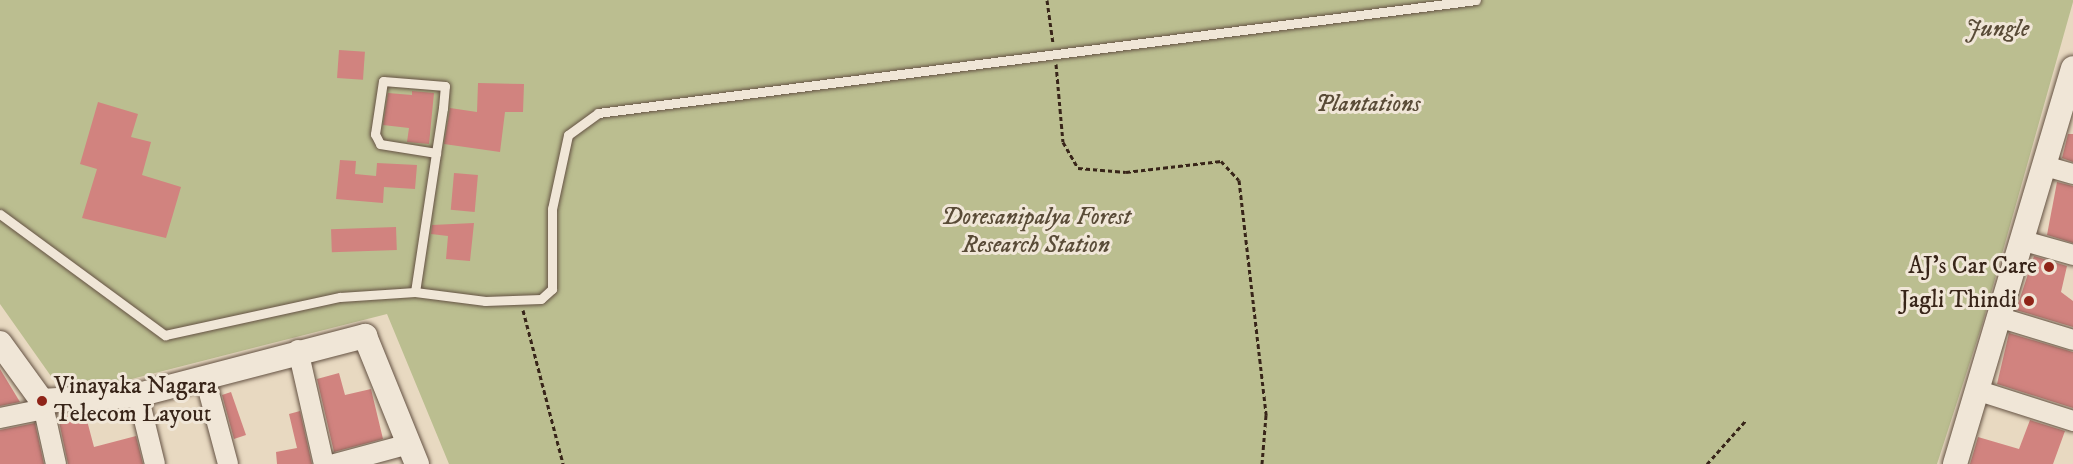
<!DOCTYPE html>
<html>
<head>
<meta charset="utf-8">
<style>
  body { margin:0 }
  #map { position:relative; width:2073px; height:464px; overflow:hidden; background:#e8d9c1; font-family:"IM FELL DW Pica",serif }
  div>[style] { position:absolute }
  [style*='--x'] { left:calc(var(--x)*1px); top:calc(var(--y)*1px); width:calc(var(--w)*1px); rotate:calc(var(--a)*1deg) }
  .green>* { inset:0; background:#bbbe90 }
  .building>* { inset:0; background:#d1837f; transform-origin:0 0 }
  .path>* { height:3px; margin-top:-1.5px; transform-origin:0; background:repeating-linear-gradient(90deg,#382519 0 4.5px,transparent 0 7.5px) }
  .roads { filter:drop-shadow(0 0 2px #645243) drop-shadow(0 0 2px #645243) }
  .service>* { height:9px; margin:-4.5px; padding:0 4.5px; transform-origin:4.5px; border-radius:4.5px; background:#f0e6d7 }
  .minor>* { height:20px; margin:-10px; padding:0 10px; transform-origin:10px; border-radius:10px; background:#f0e6d7 }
  .tertiary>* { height:24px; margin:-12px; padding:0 12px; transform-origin:12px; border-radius:12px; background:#f0e6d7 }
  .dots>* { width:16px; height:16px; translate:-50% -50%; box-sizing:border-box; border:3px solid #f0e6d7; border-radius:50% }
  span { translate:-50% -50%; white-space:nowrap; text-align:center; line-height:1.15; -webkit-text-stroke:6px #f0e6d7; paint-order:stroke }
  .park-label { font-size:24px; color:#594b37; font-style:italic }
  .poi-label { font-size:24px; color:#382519 }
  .right { translate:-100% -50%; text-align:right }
  .left { translate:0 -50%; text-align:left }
</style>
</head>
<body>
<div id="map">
  <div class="green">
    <i style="clip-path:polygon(0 0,2073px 0,2073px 2px,1982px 325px,1937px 464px,449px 464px,387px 314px,65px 396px,0 304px)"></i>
  </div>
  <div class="building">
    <i style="left:339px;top:50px;width:26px;height:28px;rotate:4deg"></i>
    <i style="clip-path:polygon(478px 83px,524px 84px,523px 112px,505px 112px,500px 152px,444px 144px,450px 108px,477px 112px)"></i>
    <i style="clip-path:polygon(412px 91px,434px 93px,429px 144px,407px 142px,409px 128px,383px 125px,388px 93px,412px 95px)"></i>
    <i style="clip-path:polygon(98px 102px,138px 114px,131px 137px,151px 142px,142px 175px,181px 187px,166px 238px,82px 218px,97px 169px,80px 164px)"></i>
    <i style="clip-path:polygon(2068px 134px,2073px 134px,2073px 162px,2062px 158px)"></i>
    <i style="clip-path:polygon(340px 160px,356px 161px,355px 174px,376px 176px,377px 163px,417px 165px,415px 189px,384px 187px,383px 203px,336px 199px)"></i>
    <i style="left:454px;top:173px;width:24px;height:37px;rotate:5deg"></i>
    <i style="clip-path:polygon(2057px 182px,2073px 186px,2073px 243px,2047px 235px)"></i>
    <i style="clip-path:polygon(474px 223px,470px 261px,446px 259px,448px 236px,431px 234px,432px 225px)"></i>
    <i style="left:396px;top:227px;width:23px;height:65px;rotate:88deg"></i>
    <i style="clip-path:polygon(2034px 256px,2067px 266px,2061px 292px,2073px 301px,2073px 327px,2016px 310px)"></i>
    <i style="clip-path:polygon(2009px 333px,2073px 352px,2073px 408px,1997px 384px)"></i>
    <i style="clip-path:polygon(0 369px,20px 402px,0 406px)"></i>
    <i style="clip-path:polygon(339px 373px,345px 395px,371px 389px,383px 439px,334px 452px,317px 379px)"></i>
    <i style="clip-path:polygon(231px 392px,246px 435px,234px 439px,222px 395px)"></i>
    <i style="clip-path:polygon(300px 411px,312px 464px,277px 464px,276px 452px,297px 448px,289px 414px)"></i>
    <i style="clip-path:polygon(85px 413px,94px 447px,136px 436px,143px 464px,68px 464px,58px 417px)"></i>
    <i style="clip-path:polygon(2030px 420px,2065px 431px,2053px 464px,1970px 464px,1978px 437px,2019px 449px)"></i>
    <i style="clip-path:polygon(35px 423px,44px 464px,0 464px,0 430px)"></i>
  </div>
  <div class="path">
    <i style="--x:1047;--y:0;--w:43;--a:82.1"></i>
    <i style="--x:1056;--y:64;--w:78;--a:84.9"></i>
    <i style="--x:1063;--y:142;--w:30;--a:60"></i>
    <i style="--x:1078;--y:168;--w:48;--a:4.8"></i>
    <i style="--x:1126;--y:172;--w:96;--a:-6.6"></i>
    <i style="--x:1221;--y:161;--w:26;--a:47"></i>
    <i style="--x:1239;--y:180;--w:237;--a:83.4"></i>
    <i style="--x:1266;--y:415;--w:49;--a:94.7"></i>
    <i style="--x:523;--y:310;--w:159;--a:75.4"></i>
    <i style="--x:1707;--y:464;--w:60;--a:-48.4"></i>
  </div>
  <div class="roads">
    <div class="service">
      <i style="--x:0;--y:214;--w:205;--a:36.3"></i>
      <i style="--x:165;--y:335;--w:179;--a:-12.3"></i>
      <i style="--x:340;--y:297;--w:75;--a:-3.8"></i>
      <i style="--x:415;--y:292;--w:71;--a:7.3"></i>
      <i style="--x:485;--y:301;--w:56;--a:-2"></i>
      <i style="--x:541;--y:299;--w:15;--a:-42"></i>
      <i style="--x:552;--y:289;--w:80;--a:-90"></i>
      <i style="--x:552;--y:209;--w:76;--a:-77.8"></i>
      <i style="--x:568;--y:135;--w:37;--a:-36"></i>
      <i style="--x:598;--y:113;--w:885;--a:-7.33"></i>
      <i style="--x:415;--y:292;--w:141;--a:-81.4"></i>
      <i style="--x:436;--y:153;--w:46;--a:-81.2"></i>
      <i style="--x:443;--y:108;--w:22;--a:-85"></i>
      <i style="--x:445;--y:86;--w:62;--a:-175.4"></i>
      <i style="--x:383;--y:81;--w:54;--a:98.6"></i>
      <i style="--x:375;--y:134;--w:11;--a:63"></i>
      <i style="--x:380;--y:144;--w:57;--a:9.1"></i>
    </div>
    <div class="minor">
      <i style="--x:2045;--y:166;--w:29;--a:16"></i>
      <i style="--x:2024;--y:241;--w:51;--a:15.9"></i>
      <i style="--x:1998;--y:317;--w:78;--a:17"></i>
      <i style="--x:298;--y:350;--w:117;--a:77.2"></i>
      <i style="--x:205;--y:378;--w:89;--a:75"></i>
      <i style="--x:1976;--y:390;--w:102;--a:17.7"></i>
      <i style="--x:138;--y:395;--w:71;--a:76.2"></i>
      <i style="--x:42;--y:401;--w:65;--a:77.5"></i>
      <i style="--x:0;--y:418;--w:45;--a:-11.6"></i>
      <i style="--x:335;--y:464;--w:77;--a:-15.1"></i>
    </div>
    <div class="tertiary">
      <i style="--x:0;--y:343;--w:72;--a:54.1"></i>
      <i style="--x:42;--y:401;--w:96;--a:-3.6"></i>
      <i style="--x:138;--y:395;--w:235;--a:-14.6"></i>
      <i style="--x:365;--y:336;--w:138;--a:67.9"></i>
      <i style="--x:1955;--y:464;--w:413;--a:-73.4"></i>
    </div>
  </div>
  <div class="dots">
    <i style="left:2049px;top:267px;background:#8f2418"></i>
    <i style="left:2029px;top:301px;background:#8f2418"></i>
    <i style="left:42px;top:401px;background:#8f2418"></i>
  </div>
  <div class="park-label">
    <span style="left:1997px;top:30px">Jungle</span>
    <span style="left:1368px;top:105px">Plantations</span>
    <span style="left:1036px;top:232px">Doresanipalya Forest<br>Research Station</span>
  </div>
  <div class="poi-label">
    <span class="right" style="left:2037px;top:267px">AJ's Car Care</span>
    <span class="right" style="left:2017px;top:301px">Jagli Thindi</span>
    <span class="left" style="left:54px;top:401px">Vinayaka Nagara<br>Telecom Layout</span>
  </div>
</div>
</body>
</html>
